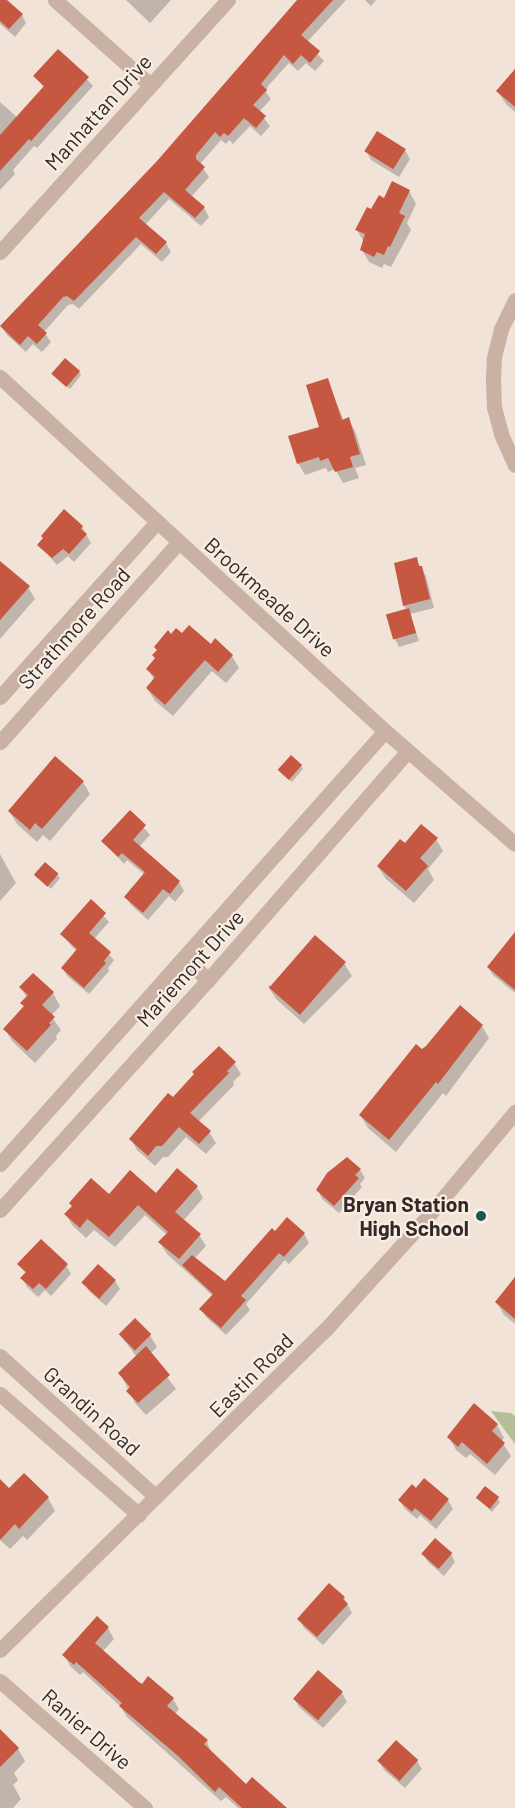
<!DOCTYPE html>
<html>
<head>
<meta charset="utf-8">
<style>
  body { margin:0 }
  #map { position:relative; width:515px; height:1808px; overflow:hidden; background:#f1e3d8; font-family:Barlow,sans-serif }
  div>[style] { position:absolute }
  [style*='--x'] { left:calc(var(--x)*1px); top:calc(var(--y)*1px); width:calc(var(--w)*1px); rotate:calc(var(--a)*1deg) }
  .green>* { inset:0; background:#b5bf98 }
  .shadow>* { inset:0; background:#0003 }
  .building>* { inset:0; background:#c65741; transform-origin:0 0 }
  .minor>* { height:15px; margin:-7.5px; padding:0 7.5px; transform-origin:7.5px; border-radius:7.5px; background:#c9b2a4 }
  .dots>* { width:16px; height:16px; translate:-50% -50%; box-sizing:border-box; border:3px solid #f9eee4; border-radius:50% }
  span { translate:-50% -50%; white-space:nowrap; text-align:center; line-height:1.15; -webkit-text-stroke:4.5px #f9eee4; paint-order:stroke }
  .street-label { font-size:21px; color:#342926 }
  .poi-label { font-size:21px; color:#342926; font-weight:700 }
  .right { translate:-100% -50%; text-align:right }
</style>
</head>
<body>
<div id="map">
  <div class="green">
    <i style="clip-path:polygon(491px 1411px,511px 1413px,515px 1416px,515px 1444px)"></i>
  </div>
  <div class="shadow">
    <i style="clip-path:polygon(4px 0,22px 15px,26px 23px,15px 37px,0 24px,0 5px)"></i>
    <i style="clip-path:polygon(126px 0,171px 0,150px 23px)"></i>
    <i style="clip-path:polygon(300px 0,346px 0,307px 42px,324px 61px,315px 71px,306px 63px,298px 71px,289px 63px,268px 86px,266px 92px,271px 99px,259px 112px,270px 126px,261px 136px,250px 126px,233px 144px,229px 140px,226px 144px,221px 140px,200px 164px,209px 177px,191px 197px,204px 208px,209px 217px,201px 226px,169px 199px,145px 225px,166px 243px,171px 252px,162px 262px,141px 244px,79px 309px,73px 304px,68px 305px,44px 332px,51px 342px,42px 352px,33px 344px,26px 352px,7px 335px,2px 327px,158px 162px)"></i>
    <i style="clip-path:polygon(365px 0,376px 0,371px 6px)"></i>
    <i style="clip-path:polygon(66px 56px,93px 86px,37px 148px,34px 146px,13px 170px,15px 174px,0 190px,0 102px,18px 118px,44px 88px,35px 76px)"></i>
    <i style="clip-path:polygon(515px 79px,515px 112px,506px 104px,498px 92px)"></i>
    <i style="clip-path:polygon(405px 150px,410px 159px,399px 177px,371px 160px,366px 151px)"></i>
    <i style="clip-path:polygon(409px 191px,416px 204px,407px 223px,411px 230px,391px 267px,384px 264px,382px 268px,369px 262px,362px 250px,364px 242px,357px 230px,385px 200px)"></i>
    <i style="clip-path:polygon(79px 372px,81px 375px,70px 389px,54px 374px)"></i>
    <i style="clip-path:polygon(327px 380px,344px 421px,348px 419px,355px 431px,366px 465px,355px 468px,359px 478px,343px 483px,335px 469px,328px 472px,326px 468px,305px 475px,298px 463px,321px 428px)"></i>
    <i style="clip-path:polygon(82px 527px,91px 543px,74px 562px,68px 556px,57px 565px,39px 545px)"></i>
    <i style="clip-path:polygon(416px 559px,426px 576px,434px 608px,410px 614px,419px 641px,399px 647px,395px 639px,407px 610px,404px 606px)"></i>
    <i style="clip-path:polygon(0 571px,28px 587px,35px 599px,0 639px)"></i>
    <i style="clip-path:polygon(182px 635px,232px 656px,239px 668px,226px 683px,212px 671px,173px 716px,155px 701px,147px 688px,154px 680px,148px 669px,171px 636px)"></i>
    <i style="clip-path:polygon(301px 766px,303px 769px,292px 782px,282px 774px)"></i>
    <i style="clip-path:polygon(83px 782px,90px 794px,50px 841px,43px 835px,37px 842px,17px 824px,9px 811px)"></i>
    <i style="clip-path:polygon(130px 812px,150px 835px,139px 847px,179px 882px,184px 891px,175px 902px,169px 896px,148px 920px,131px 905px,126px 897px,145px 875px,127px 860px,124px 864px,103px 841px)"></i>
    <i style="clip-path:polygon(436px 839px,443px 851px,428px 869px,434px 880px,414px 903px,386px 879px,378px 867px,405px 846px)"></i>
    <i style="clip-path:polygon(0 854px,16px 883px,0 901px)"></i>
    <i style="clip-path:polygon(36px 875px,57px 875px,60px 878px,51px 889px)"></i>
    <i style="clip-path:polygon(91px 902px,109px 922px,94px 939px,114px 960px,108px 968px,109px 971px,89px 994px,67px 976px,63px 968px,77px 952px,62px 935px)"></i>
    <i style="clip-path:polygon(515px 936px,515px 993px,493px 975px,488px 967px)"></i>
    <i style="clip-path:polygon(344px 963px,352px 976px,304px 1024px,276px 999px,268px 986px)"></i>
    <i style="clip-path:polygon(33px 975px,53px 993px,60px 1006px,51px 1016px,61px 1030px,56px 1036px,57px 1039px,35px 1063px,12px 1041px,5px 1029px,24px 1007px,22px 1004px,27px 998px,21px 988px)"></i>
    <i style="clip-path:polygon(482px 1026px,489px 1038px,446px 1096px,443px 1093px,396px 1152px,368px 1128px,361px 1116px,422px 1051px)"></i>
    <i style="clip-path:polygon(234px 1063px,241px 1074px,233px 1082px,234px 1085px,198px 1122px,209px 1132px,216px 1143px,206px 1154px,186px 1137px,168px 1157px,163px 1157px,155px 1166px,137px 1150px,131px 1139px,173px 1099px)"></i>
    <i style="clip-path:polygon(360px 1170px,365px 1178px,360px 1184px,362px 1187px,339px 1213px,322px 1199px,318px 1190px)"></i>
    <i style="clip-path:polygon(197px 1187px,203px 1198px,183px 1221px,199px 1235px,206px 1246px,194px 1259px,225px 1283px,287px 1219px,304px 1234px,309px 1243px,289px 1264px,285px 1260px,246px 1304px,250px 1310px,226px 1335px,206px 1317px,201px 1309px,213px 1296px,167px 1254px,160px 1243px,167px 1235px,145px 1215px,115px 1247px,94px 1230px,86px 1238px,72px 1225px,66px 1214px,110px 1196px,156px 1195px)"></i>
    <i style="clip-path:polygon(19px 1265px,66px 1265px,71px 1274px,51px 1296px,45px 1290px,38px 1297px,27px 1287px,22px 1278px,26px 1274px)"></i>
    <i style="clip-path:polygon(515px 1280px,515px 1324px,504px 1315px,497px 1303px)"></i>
    <i style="clip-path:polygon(115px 1281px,120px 1289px,106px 1306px,89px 1291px,84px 1283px)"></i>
    <i style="clip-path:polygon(120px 1335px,150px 1335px,157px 1347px,150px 1354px,176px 1389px,146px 1415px,135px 1403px,120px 1373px,137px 1357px)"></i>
    <i style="clip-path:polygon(474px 1405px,497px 1425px,504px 1438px,501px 1441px,511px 1456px,495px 1475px,470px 1454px,466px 1458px,456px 1450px,449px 1437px)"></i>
    <i style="clip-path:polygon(24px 1475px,48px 1498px,55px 1511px,27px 1540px,23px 1536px,10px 1549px,0 1540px,0 1497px)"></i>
    <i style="clip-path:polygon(424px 1480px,448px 1500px,453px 1509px,436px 1529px,420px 1515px,417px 1519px,405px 1509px,400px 1501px)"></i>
    <i style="clip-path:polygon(477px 1497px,497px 1498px,500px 1502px,492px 1512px)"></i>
    <i style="clip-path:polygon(423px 1554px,451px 1554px,455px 1562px,444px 1576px,428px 1562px)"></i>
    <i style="clip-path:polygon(330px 1585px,344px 1598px,352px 1613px,323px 1645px,304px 1628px,299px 1619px)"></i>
    <i style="clip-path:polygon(97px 1618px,108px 1628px,114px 1639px,103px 1651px,139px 1684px,173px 1699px,179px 1709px,175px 1714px,207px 1741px,211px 1753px,246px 1786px,285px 1808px,238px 1808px,226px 1797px,221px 1801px,127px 1717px,121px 1707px,83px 1672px,80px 1675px,70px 1666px,64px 1655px)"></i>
    <i style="clip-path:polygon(342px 1693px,347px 1702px,323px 1728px,299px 1707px,294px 1698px)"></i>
    <i style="clip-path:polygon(0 1736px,18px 1749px,25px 1761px,14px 1773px,18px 1780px,13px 1785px,21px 1799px,13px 1808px,0 1808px)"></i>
    <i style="clip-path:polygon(379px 1761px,417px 1761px,422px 1769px,405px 1788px,384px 1770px)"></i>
  </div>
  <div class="building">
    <i style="clip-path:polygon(0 0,7px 0,23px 14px,9px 29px,0 21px)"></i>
    <i style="clip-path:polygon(297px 0,333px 0,301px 35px,320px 51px,310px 63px,301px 55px,293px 64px,284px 55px,261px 84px,267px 90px,253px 105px,266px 116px,256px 128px,244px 118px,228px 136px,224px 133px,220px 137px,215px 132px,196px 155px,196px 159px,205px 167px,185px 190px,205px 207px,195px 218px,164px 192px,139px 218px,167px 242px,156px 254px,136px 237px,74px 301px,67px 296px,63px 297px,38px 325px,47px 333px,37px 344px,28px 336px,20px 345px,0 326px,157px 161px)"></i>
    <i style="clip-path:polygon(58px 49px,89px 77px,31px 141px,29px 139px,0 171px,0 135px,44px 86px,33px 76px)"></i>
    <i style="clip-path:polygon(515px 69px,515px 107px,496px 91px)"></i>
    <i style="left:377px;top:131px;width:34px;height:24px;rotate:32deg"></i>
    <i style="clip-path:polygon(392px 181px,410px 190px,399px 213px,405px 216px,390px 247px,388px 246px,384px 255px,377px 252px,374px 257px,360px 250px,365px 234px,355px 230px,367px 207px,371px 209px,379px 195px,384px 198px)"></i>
    <i style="left:65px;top:358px;width:20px;height:21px;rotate:41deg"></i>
    <i style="clip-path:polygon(328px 378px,342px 420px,349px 417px,360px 454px,350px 457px,353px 467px,335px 472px,328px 458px,320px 461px,319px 457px,297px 464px,288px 436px,319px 427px,306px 385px)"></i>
    <i style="clip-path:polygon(64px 509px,83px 526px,81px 529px,87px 534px,69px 554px,63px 549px,52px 558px,37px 545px,43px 538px,41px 536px)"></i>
    <i style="clip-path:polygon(417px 557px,419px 566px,422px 566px,430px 599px,403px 606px,394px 563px)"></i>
    <i style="clip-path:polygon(0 561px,30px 586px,0 620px)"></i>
    <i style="left:409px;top:608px;width:26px;height:24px;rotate:74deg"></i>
    <i style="clip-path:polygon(189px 625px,211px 644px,215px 638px,233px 655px,218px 672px,205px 660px,165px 705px,146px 688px,155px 677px,146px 669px,155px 658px,152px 655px,157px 650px,154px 647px,168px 630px,171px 634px,176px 628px,182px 633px)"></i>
    <i style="left:291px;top:755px;width:15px;height:20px;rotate:42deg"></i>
    <i style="clip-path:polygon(55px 756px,84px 781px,42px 829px,35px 823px,30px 830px,8px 811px)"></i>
    <i style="clip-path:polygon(130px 810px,146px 825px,133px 840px,180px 881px,170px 894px,163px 889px,143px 913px,124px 897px,145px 872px,122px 853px,118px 857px,101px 841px)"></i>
    <i style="clip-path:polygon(421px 824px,438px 838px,420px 858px,428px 866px,406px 891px,377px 866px,400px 839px,405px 843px)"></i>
    <i style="left:45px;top:862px;width:18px;height:17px;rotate:41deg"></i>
    <i style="clip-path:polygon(91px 899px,106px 913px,89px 933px,111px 952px,104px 961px,106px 963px,84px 988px,61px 968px,77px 949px,60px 934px)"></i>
    <i style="clip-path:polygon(515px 932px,515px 990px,487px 967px)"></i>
    <i style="left:315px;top:935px;width:41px;height:70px;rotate:41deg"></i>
    <i style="clip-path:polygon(33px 973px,54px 992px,42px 1005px,55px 1017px,49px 1023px,51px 1025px,27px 1051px,3px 1029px,24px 1006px,20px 1003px,28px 995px,19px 987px)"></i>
    <i style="clip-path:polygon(460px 1005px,483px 1025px,438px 1084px,436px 1082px,389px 1140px,359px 1115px,416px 1044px,422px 1049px,426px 1046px)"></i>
    <i style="clip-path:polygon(219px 1046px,236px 1062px,227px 1071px,229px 1073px,190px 1113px,211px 1131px,199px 1144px,179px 1127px,162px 1146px,156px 1146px,148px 1156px,129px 1139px,168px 1093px,173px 1097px,194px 1074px,192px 1072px)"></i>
    <i style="clip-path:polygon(347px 1157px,361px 1169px,355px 1175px,359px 1178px,334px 1206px,316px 1190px,327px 1173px)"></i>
    <i style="clip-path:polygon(177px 1168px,198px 1186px,175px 1212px,201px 1234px,179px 1259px,158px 1242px,168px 1232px,138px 1205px,109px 1237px,90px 1221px,87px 1219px,80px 1228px,64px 1214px,72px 1206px,69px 1203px,91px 1178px,109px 1194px,130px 1170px,156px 1193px)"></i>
    <i style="clip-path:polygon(287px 1217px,305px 1233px,284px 1257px,279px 1253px,241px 1296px,246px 1300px,221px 1328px,199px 1309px,213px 1294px,182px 1265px,192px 1255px,225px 1281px,272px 1228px,275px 1231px)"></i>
    <i style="clip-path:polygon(41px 1239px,68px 1264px,46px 1289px,39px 1283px,33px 1289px,20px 1278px,26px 1272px,17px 1264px)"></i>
    <i style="left:98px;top:1264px;width:24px;height:25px;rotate:42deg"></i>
    <i style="clip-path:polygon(515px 1277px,515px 1319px,495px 1302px)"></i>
    <i style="left:135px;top:1318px;width:23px;height:23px;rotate:45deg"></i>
    <i style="clip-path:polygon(146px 1346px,170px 1375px,138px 1403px,126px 1391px,130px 1387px,118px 1373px)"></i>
    <i style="clip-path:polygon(474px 1403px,498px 1424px,492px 1431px,505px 1443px,487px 1464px,462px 1442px,458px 1447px,447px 1437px)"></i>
    <i style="clip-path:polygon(24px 1473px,49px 1497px,19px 1529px,15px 1524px,0 1540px,0 1479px,9px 1488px)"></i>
    <i style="clip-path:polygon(424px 1478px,449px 1499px,431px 1521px,415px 1508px,412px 1512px,398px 1500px,412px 1484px,416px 1488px)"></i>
    <i style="left:485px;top:1486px;width:18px;height:15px;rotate:38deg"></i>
    <i style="left:435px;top:1538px;width:23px;height:21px;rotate:41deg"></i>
    <i style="clip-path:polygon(329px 1583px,345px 1597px,343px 1599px,348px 1604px,317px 1637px,297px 1619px)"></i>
    <i style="clip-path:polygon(97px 1616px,109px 1627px,95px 1643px,139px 1682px,142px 1684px,148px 1676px,174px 1698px,167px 1706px,208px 1740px,204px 1744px,246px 1784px,252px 1777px,287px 1808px,242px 1808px,219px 1787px,215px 1792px,177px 1755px,119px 1706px,122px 1703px,76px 1662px,74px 1665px,62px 1655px)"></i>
    <i style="left:318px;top:1670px;width:33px;height:38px;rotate:41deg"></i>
    <i style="clip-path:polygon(0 1729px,19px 1748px,0 1767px)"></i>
    <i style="left:396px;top:1740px;width:30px;height:28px;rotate:42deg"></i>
  </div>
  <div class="minor">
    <i style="--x:55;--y:0;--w:127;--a:41.8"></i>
    <i style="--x:0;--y:252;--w:340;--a:-47.9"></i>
    <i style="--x:515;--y:300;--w:32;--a:116"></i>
    <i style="--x:501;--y:329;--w:30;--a:104"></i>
    <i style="--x:494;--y:358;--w:22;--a:93"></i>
    <i style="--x:493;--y:380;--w:27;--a:88"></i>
    <i style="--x:494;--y:407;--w:28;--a:75"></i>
    <i style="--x:501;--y:434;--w:34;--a:66"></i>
    <i style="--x:0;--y:377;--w:523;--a:42.6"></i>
    <i style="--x:385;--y:731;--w:172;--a:41"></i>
    <i style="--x:0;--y:697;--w:235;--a:-48.1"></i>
    <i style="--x:0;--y:742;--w:268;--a:-48.2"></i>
    <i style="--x:185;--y:958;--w:32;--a:44"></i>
    <i style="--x:0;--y:1164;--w:579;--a:-48.36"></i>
    <i style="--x:0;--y:1210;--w:310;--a:-47.9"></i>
    <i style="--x:208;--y:980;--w:304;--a:-48.9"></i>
    <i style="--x:0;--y:1356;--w:210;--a:42.1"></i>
    <i style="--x:0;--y:1394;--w:184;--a:41"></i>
    <i style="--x:0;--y:1650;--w:456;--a:-44.6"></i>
    <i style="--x:325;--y:1330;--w:154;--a:-47.9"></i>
    <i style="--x:428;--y:1216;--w:136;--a:-50.1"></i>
    <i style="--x:0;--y:1681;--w:193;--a:41.2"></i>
  </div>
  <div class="dots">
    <i style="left:481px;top:1216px;background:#1c5555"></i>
  </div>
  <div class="street-label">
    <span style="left:98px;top:112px;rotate:-48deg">Manhattan Drive</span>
    <span style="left:270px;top:597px;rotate:42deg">Brookmeade Drive</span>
    <span style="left:74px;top:628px;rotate:-48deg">Strathmore Road</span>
    <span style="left:190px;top:968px;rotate:-48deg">Mariemont Drive</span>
    <span style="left:251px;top:1375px;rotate:-45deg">Eastin Road</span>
    <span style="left:92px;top:1411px;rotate:42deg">Grandin Road</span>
    <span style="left:87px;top:1729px;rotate:41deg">Ranier Drive</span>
  </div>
  <div class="poi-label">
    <span class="right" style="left:469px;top:1216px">Bryan Station<br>High School</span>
  </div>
</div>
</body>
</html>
